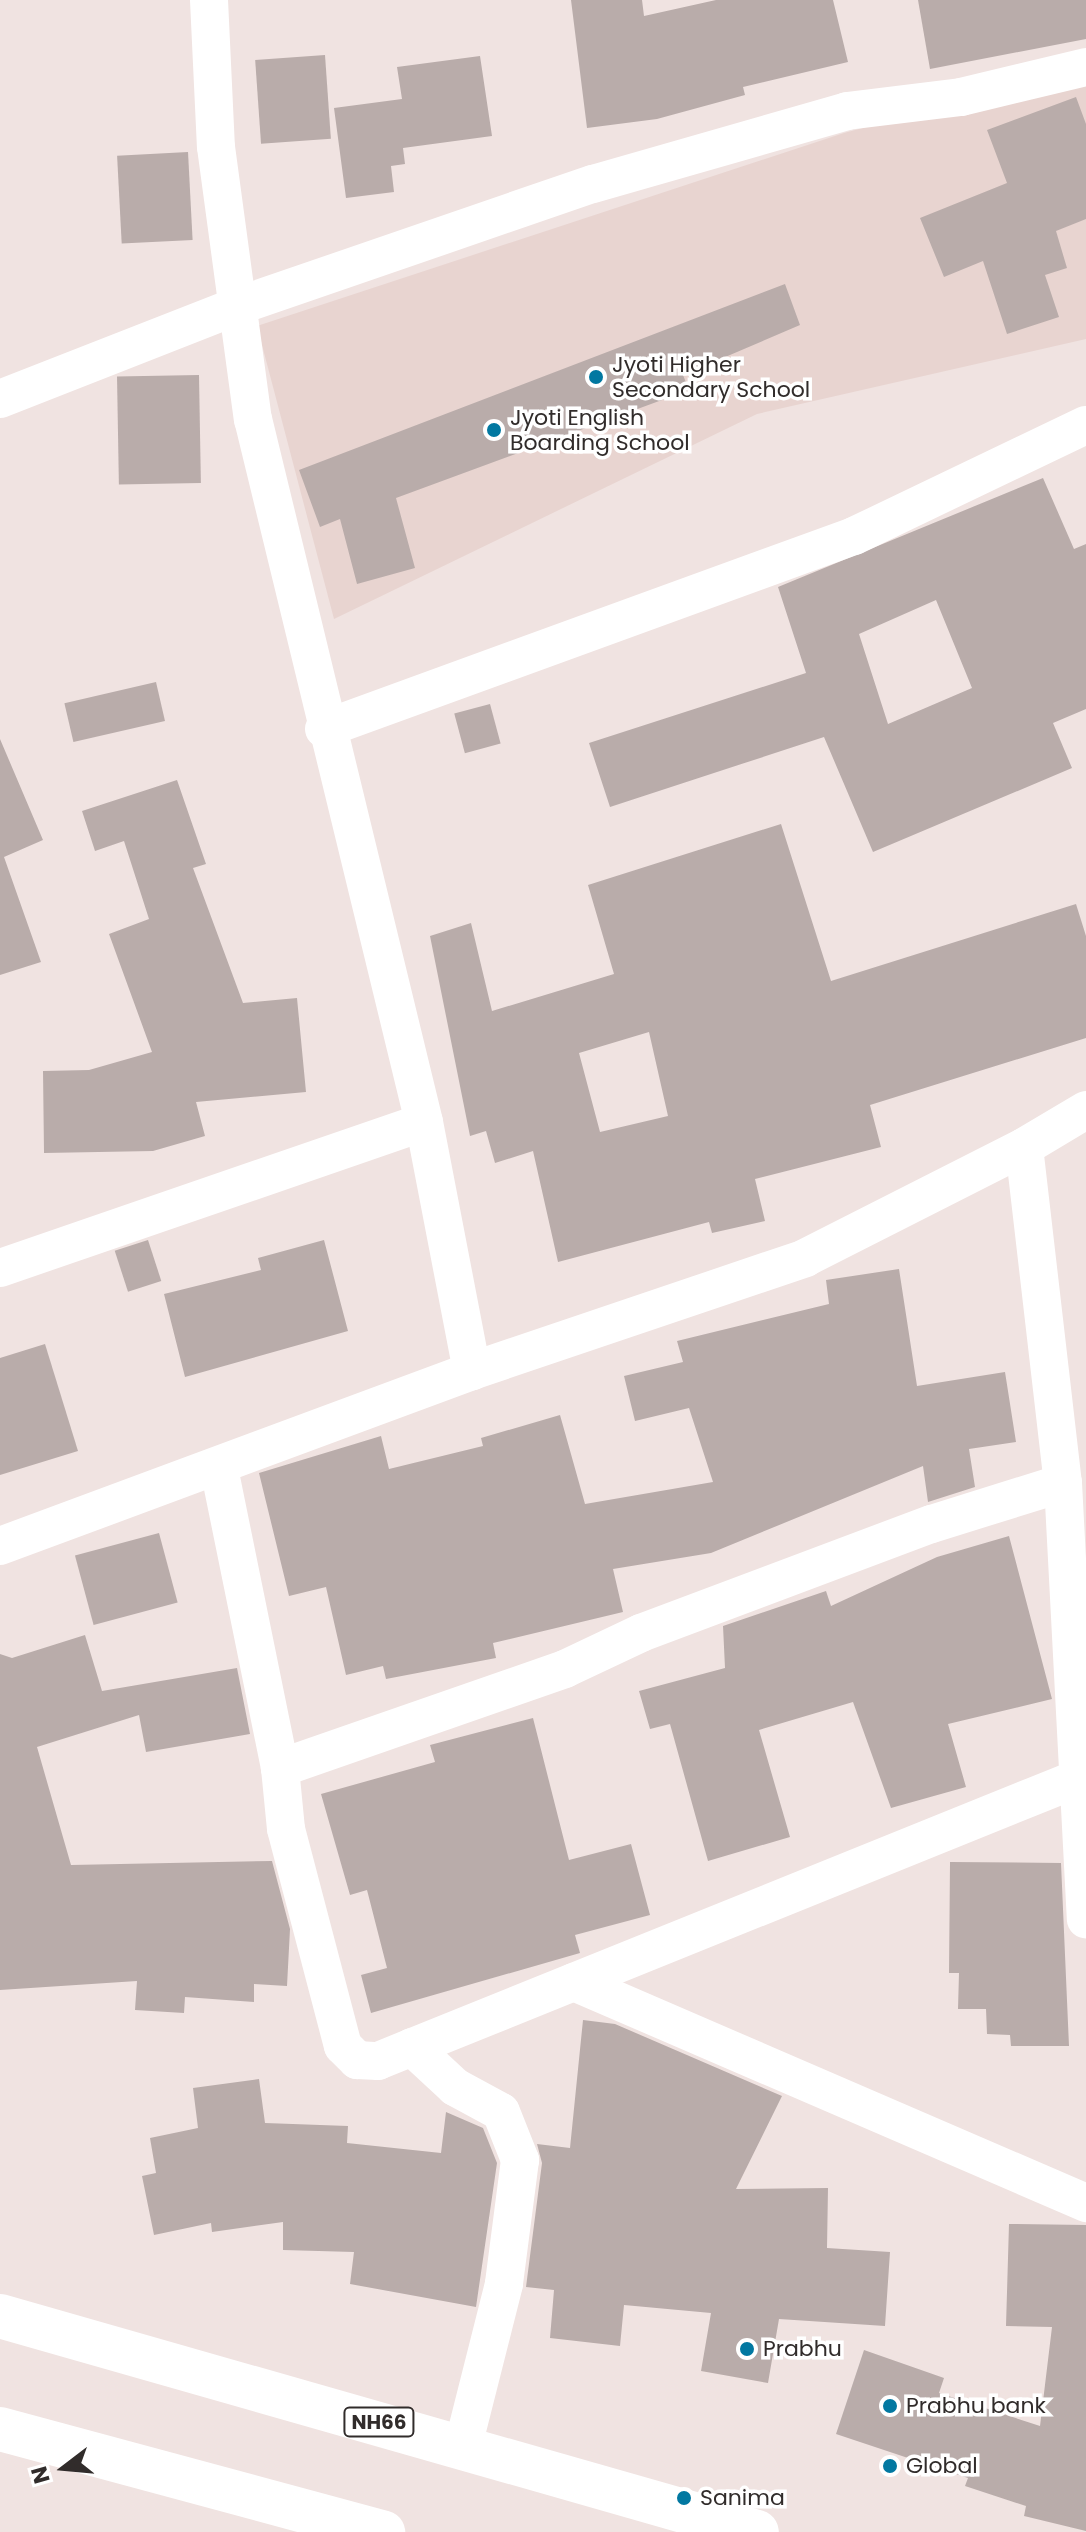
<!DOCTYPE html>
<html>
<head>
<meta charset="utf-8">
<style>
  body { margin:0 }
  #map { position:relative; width:1086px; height:2532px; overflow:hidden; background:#f0e3e1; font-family:Poppins,sans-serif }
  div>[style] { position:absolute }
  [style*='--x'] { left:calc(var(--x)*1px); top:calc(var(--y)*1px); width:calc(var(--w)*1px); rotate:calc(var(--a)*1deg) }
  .built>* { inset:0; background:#e8d4d0 }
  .building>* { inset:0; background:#b9acaa; transform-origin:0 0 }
  .minor>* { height:38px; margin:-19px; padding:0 19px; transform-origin:19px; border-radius:19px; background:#fff }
  .trunk>* { height:44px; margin:-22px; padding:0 22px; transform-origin:22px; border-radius:22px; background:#fff }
  .dots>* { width:22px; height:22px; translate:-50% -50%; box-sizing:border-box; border:4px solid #fff; border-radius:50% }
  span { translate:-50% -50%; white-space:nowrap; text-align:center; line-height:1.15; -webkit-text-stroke:7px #fff; paint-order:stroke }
  .shield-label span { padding:2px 6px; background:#fff; border:2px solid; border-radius:6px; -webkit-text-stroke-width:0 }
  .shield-label { font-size:20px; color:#312c2b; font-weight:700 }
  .poi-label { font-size:22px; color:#312c2b }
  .left { translate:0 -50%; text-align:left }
  .north { position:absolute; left:24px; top:2428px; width:80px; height:80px; -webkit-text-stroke:6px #fff; paint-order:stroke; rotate:254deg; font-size:22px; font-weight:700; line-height:32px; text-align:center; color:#312c2b }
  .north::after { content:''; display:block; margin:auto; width:28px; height:36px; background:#312c2b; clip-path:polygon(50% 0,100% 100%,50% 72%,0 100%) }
</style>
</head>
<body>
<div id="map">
  <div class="built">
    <i style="clip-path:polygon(1086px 68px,1086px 339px,757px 414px,334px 619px,257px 326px,844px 133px)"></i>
  </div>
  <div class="building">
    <i style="clip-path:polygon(571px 0,642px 0,644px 16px,716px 0,833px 0,848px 62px,743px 87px,745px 95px,657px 119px,587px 128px)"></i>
    <i style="clip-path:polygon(918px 0,1086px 0,1086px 39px,930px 69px)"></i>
    <i style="left:325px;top:55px;width:84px;height:70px;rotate:86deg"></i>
    <i style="clip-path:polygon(480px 56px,492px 136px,403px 148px,405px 164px,391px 166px,394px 192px,346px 198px,334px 108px,402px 99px,397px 67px)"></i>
    <i style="clip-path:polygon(1076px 97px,1086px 124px,1086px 219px,1056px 231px,1067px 268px,1045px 275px,1059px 317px,1007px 334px,983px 261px,944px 277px,920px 218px,1007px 183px,987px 130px)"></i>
    <i style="left:188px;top:152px;width:88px;height:71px;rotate:87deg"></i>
    <i style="clip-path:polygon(785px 284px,800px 325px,683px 375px,689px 390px,396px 498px,415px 568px,357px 584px,340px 519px,320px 527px,299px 470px)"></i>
    <i style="left:199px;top:375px;width:108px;height:82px;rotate:89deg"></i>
    <i style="clip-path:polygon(evenodd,1043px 478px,1074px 549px,1086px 544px,1086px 709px,1053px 723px,1072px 768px,873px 852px,824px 737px,610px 807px,589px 743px,806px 673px,778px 587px,1043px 478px,936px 600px,972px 688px,888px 724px,859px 634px,936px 600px)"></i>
    <i style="left:156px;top:682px;width:40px;height:94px;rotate:77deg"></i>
    <i style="left:490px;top:704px;width:41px;height:37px;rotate:75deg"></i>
    <i style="clip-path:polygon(0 739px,43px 840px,4px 857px,41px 962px,0 975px)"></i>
    <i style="clip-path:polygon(177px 780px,206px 864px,193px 868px,243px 1003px,297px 998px,306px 1092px,196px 1102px,205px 1136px,153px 1151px,44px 1153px,43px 1071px,89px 1070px,152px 1052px,109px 934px,149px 919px,124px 841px,95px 851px,82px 811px)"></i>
    <i style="clip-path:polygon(evenodd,781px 824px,831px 981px,1076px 904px,1086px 936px,1086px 1038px,870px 1105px,881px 1147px,755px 1179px,765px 1221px,712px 1233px,709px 1222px,558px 1262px,533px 1151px,495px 1163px,486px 1131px,470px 1136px,430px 936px,471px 923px,492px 1011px,614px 974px,588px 885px,781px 824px,649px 1032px,668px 1116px,600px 1132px,579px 1053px,649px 1032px)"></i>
    <i style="left:148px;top:1240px;width:43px;height:35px;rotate:72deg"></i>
    <i style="clip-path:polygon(324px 1240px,348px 1331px,185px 1377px,164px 1294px,261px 1270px,258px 1258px)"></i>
    <i style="clip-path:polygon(899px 1269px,917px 1386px,1005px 1372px,1016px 1442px,969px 1449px,975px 1487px,928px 1502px,923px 1466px,711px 1553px,613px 1569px,623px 1612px,493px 1643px,496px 1658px,386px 1679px,383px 1666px,346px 1675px,326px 1587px,289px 1596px,259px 1473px,381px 1436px,389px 1469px,483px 1446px,481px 1438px,560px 1415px,585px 1504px,713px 1482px,689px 1408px,635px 1421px,624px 1376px,683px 1362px,677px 1341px,829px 1304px,826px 1280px)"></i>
    <i style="clip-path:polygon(45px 1344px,78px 1451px,0 1475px,0 1358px)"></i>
    <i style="left:159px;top:1533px;width:72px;height:87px;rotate:75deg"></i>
    <i style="clip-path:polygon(1009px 1536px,1052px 1699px,948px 1724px,966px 1787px,891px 1808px,853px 1702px,759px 1730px,790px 1837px,708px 1861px,670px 1724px,650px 1729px,639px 1691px,725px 1668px,723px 1626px,826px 1591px,831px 1606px,937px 1557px)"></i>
    <i style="clip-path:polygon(85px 1635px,102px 1691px,237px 1668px,250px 1734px,146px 1752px,139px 1715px,37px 1747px,71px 1865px,272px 1861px,290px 1929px,287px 1986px,254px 1984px,254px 2002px,185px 1997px,184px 2013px,135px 2010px,137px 1981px,0 1990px,0 1654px,12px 1658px)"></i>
    <i style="clip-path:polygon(533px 1718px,569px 1860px,631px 1844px,650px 1915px,575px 1935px,580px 1953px,371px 2013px,361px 1975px,387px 1968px,367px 1890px,350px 1895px,321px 1794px,435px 1762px,430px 1745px)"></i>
    <i style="clip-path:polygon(950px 1862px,1061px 1863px,1069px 2046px,1011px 2046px,1010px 2035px,987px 2034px,986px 2009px,958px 2009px,959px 1973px,949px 1973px)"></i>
    <i style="clip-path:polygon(583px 2020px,615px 2024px,782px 2096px,736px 2189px,828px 2188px,827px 2248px,890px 2252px,885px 2326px,779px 2319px,768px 2383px,701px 2371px,711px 2313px,624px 2305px,620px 2346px,550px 2338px,554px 2290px,526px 2287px,542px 2163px,537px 2144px,570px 2148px)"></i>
    <i style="clip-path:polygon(259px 2079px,265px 2123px,348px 2126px,347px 2143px,441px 2153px,446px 2112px,483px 2128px,497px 2163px,476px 2307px,350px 2284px,354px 2252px,283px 2250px,283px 2222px,212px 2232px,211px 2223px,154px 2235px,142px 2176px,156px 2173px,150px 2138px,198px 2128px,193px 2088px)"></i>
    <i style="clip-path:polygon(1009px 2224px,1086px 2225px,1086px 2531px,1024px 2516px,1026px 2506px,965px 2486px,968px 2478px,836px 2434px,864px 2350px,944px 2378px,939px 2393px,1040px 2426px,1052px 2327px,1006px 2326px)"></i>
  </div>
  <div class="minor">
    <i style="--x:209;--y:0;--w:147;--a:87.3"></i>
    <i style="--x:216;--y:147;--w:275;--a:82.3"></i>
    <i style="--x:253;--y:419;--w:723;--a:76.33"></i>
    <i style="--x:424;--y:1122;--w:254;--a:79.1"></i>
    <i style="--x:0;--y:399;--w:249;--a:-21.4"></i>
    <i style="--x:232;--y:308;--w:382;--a:-19"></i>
    <i style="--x:593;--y:184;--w:264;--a:-16"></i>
    <i style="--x:847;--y:111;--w:115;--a:-7"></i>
    <i style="--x:961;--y:97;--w:129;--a:-13.5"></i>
    <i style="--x:324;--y:729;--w:564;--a:-20.01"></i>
    <i style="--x:854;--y:536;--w:257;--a:-25.6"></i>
    <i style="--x:1086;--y:1110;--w:72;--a:149.2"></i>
    <i style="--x:1024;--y:1147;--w:338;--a:83.4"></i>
    <i style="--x:1063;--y:1483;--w:437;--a:87"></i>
    <i style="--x:0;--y:1268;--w:448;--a:-19"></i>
    <i style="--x:219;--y:1468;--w:306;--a:78.5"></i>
    <i style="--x:1063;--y:1483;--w:138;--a:162.7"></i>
    <i style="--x:931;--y:1524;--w:310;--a:159.4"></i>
    <i style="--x:641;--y:1633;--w:84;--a:154.7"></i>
    <i style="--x:565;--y:1669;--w:302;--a:160.8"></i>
    <i style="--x:280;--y:1768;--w:61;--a:84.4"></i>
    <i style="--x:286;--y:1829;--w:224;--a:75.3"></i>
    <i style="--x:343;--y:2046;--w:20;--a:45"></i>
    <i style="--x:357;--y:2060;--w:21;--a:3"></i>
    <i style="--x:378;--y:2061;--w:751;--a:-21.99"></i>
    <i style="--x:0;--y:1546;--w:503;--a:-20.34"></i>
    <i style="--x:472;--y:1371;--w:352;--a:-18.7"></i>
    <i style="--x:805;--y:1258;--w:246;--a:-26.9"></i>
    <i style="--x:574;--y:1982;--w:558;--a:23.35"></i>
    <i style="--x:412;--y:2047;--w:59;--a:42.9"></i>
    <i style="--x:455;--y:2087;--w:52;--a:28.5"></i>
    <i style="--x:501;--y:2112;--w:52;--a:68.4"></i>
    <i style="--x:520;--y:2160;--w:125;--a:97.4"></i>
    <i style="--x:504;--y:2284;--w:167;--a:104.2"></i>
  </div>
  <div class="trunk">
    <i style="--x:0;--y:2316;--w:787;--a:15.93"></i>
    <i style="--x:0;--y:2429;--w:397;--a:15.1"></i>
  </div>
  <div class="dots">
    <i style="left:596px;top:377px;background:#0278a1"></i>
    <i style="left:494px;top:430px;background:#0278a1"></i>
    <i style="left:747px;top:2349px;background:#0278a1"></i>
    <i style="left:890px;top:2406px;background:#0278a1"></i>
    <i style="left:890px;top:2466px;background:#0278a1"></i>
    <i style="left:684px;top:2498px;background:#0278a1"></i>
  </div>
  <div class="shield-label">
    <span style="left:379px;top:2422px">NH66</span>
  </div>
  <div class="poi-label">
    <span class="left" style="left:612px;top:377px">Jyoti Higher<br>Secondary School</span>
    <span class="left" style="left:510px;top:430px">Jyoti English<br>Boarding School</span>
    <span class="left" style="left:763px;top:2349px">Prabhu</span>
    <span class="left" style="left:906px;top:2406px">Prabhu bank</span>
    <span class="left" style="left:906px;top:2466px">Global</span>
    <span class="left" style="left:700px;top:2498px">Sanima</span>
  </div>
  <div class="north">N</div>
</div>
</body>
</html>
